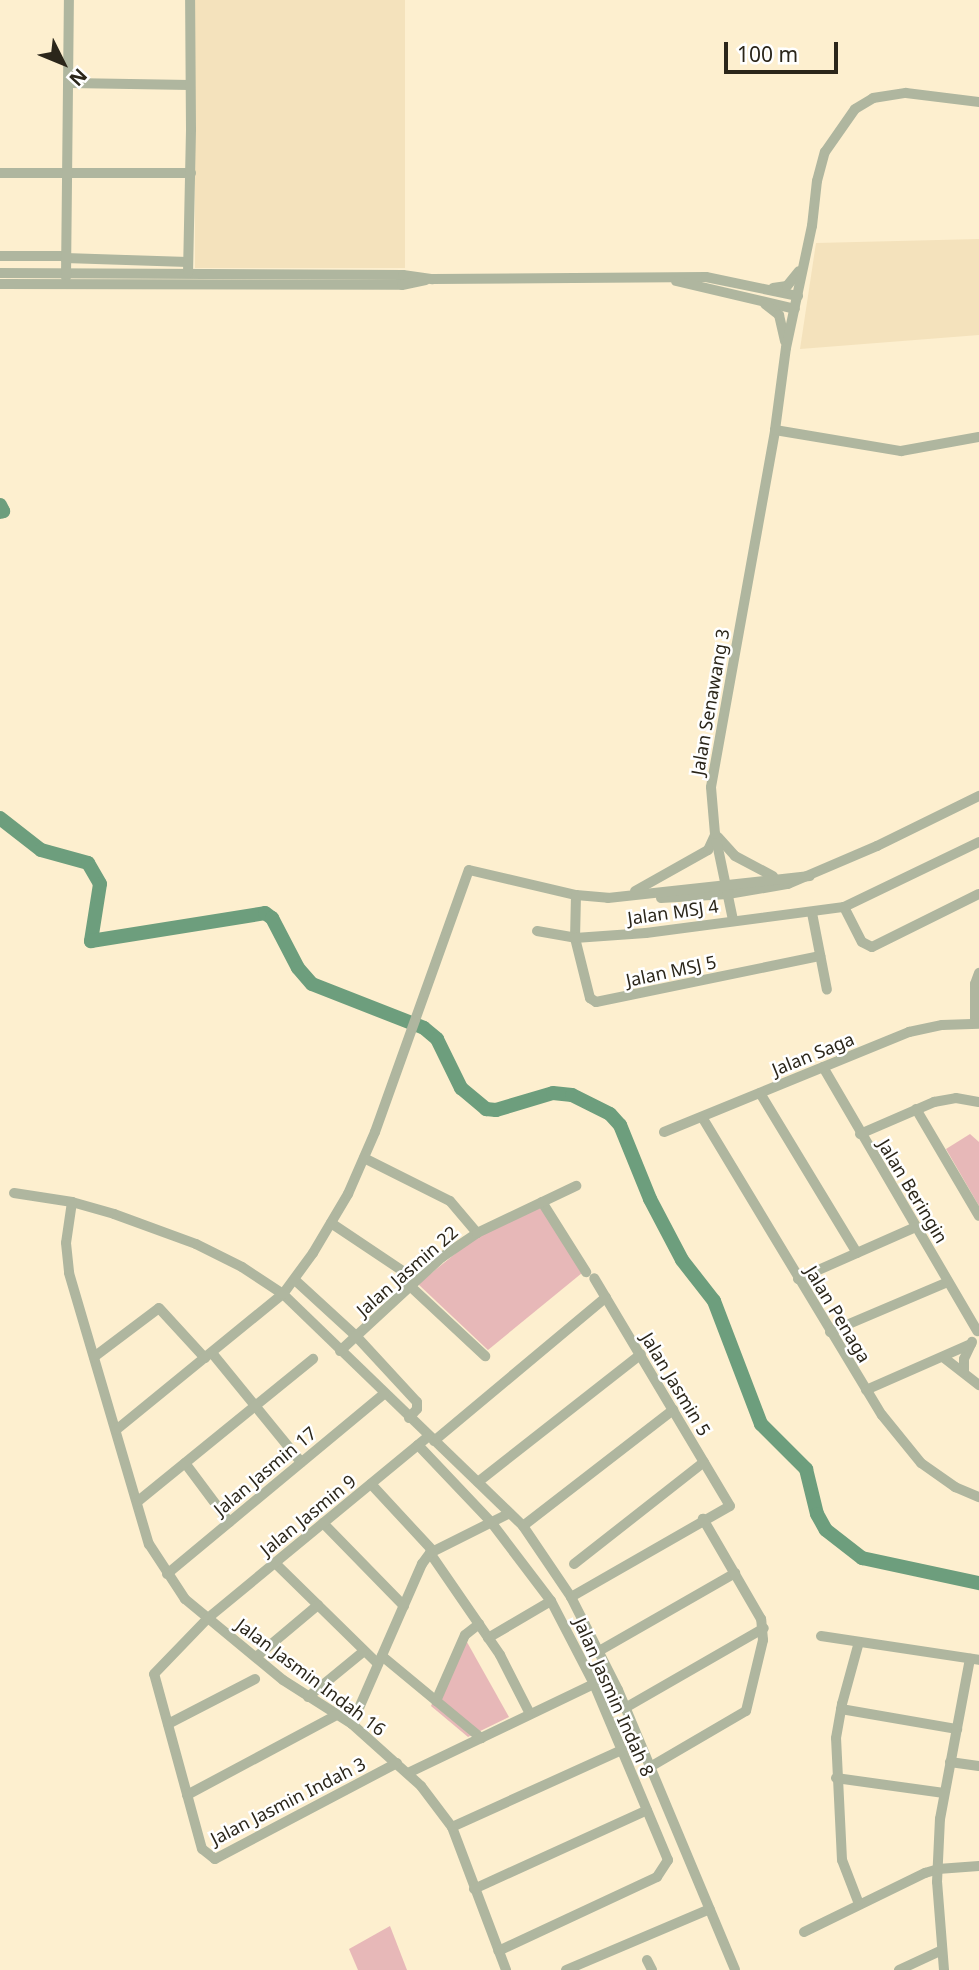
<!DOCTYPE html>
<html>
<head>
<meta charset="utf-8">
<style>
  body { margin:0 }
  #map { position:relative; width:979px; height:1970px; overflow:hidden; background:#fdefcf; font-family:"Noto Sans",sans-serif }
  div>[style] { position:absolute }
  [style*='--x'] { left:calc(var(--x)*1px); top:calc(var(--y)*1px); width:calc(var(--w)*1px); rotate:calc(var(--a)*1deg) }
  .built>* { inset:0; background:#f4e2bc; transform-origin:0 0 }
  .green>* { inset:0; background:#e7b8b8 }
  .river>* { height:14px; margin:-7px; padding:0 7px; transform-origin:7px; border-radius:7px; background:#6d9e7d }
  .minor>* { height:10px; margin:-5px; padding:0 5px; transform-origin:5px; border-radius:5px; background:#afb69f }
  span { translate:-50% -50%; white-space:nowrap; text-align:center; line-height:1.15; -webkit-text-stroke:5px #fff; paint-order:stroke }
  .street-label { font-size:18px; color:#2b261a }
  .north { position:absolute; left:28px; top:28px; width:70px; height:70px; -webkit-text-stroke:5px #fff; paint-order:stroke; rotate:133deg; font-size:19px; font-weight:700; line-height:28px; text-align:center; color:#2b261a }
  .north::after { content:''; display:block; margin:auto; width:24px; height:32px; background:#2b261a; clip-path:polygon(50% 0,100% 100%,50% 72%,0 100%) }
  .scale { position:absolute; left:724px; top:42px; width:114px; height:32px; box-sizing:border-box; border:4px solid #2b261a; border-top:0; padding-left:9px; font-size:21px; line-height:24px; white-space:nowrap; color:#2b261a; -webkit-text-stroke:5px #fff; paint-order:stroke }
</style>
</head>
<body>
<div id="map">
  <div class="built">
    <i style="left:195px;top:0;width:210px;height:268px"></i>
    <i style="clip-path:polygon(979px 239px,979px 335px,800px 349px,816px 243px)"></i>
  </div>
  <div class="green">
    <i style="clip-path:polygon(970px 1134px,979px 1142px,979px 1206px,946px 1149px)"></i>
    <i style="clip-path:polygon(540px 1206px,582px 1273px,488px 1350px,418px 1284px,477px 1236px)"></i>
    <i style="clip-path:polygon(463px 1635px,509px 1717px,468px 1737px,431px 1706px)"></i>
    <i style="clip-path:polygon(390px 1926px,407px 1970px,358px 1970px,349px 1949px)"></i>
  </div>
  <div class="river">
    <i style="--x:0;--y:505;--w:7;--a:63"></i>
    <i style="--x:3;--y:511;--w:3;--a:162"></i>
    <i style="--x:0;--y:818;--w:52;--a:38"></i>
    <i style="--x:41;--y:850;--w:49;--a:15.5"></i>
    <i style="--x:88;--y:863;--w:24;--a:60"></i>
    <i style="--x:100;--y:884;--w:58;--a:99"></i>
    <i style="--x:91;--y:941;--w:176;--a:-9.1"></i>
    <i style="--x:265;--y:913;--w:9;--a:36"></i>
    <i style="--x:272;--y:918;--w:56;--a:62.5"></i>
    <i style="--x:298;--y:968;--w:21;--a:49"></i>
    <i style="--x:312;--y:984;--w:120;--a:21.4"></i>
    <i style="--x:424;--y:1028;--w:17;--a:40"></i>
    <i style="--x:437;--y:1039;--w:55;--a:63.9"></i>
    <i style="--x:461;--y:1088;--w:33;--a:40"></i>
    <i style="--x:486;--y:1109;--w:10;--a:6"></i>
    <i style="--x:496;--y:1110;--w:59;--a:-16.6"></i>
    <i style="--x:553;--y:1093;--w:19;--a:6"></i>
    <i style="--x:572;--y:1095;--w:42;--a:26.6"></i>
    <i style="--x:610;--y:1114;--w:15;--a:48"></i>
    <i style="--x:620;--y:1125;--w:80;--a:67.9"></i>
    <i style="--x:650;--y:1199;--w:69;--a:62.3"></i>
    <i style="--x:682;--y:1260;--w:52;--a:52"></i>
    <i style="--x:714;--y:1301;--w:132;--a:69.1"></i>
    <i style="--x:761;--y:1424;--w:64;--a:45"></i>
    <i style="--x:806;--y:1469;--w:46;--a:76.3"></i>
    <i style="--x:817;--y:1514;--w:18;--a:61"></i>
    <i style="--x:826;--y:1530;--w:46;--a:37.9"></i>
    <i style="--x:862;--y:1558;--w:120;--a:12.1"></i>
  </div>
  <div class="minor">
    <i style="--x:70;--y:83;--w:120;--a:1"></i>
    <i style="--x:0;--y:173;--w:191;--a:0"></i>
    <i style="--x:0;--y:256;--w:65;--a:0"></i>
    <i style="--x:65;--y:258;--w:123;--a:1.9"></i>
    <i style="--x:0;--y:273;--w:403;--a:0.3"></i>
    <i style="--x:403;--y:275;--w:30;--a:8"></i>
    <i style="--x:433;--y:279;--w:273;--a:-0.4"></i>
    <i style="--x:706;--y:277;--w:94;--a:11.7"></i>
    <i style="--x:188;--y:273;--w:144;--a:-88.8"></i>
    <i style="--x:191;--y:129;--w:129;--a:-90.4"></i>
    <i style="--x:66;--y:277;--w:277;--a:-89.4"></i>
    <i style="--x:676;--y:281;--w:122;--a:13.2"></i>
    <i style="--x:0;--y:284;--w:402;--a:0.1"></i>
    <i style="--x:402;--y:285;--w:24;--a:-12"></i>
    <i style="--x:773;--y:288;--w:14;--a:-8"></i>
    <i style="--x:787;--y:286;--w:19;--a:-51"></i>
    <i style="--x:765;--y:304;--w:18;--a:38"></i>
    <i style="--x:779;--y:315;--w:27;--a:77"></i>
    <i style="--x:775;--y:430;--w:128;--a:9.5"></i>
    <i style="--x:901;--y:451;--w:79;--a:-10.2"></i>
    <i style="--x:718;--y:837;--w:25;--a:48"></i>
    <i style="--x:735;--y:856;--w:43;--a:27.8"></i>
    <i style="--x:635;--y:891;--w:84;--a:-29.3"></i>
    <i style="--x:708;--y:850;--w:17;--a:-65"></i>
    <i style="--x:576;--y:895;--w:43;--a:91.3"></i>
    <i style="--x:575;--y:938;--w:62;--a:76"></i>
    <i style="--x:590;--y:998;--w:7;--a:34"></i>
    <i style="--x:596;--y:1002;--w:229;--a:-11.6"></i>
    <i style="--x:661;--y:898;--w:67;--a:-3.4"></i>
    <i style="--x:728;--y:894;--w:61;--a:-9.5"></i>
    <i style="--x:788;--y:884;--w:97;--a:-23.1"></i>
    <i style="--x:877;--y:846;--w:114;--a:-26.1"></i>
    <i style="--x:844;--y:907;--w:39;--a:63"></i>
    <i style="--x:862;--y:942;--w:11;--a:27"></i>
    <i style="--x:872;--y:947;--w:119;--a:-26.4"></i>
    <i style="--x:812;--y:913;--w:78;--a:79"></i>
    <i style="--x:733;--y:920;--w:88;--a:-101.8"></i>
    <i style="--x:715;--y:834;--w:47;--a:-94.9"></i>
    <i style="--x:711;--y:787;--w:363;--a:-79.8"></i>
    <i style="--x:775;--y:430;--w:83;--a:-82.4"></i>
    <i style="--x:786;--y:348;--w:125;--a:-78"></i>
    <i style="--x:812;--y:226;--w:45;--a:-83.7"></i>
    <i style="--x:817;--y:181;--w:30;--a:-75"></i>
    <i style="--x:825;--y:152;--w:52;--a:-55.1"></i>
    <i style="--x:855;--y:109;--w:21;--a:-31"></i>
    <i style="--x:873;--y:98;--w:33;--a:-9"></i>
    <i style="--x:906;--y:93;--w:74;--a:7"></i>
    <i style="--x:537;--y:931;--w:39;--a:10"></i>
    <i style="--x:575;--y:938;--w:71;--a:-4"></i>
    <i style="--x:646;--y:933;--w:200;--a:-7.5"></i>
    <i style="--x:844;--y:907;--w:150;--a:-25.7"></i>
    <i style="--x:975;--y:1023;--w:39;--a:-90"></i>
    <i style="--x:975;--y:984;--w:12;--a:-70"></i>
    <i style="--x:823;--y:1067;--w:306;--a:59.7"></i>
    <i style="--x:760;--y:1093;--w:187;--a:58.8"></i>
    <i style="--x:916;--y:1109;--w:124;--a:59.5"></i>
    <i style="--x:702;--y:1117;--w:348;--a:58.9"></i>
    <i style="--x:882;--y:1415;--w:62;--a:50.9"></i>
    <i style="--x:921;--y:1463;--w:42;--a:35.2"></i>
    <i style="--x:955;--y:1487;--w:26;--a:23"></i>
    <i style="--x:664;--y:1132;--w:265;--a:-22.2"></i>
    <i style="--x:909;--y:1032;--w:34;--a:-12"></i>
    <i style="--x:942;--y:1025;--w:37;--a:-2"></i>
    <i style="--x:860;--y:1134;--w:81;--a:-23.4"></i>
    <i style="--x:934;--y:1102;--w:22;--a:-10"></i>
    <i style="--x:956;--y:1098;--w:23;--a:10"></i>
    <i style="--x:364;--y:1158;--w:96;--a:26.6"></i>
    <i style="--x:450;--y:1201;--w:42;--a:49.8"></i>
    <i style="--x:14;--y:1193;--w:59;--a:8.8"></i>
    <i style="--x:72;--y:1202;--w:44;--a:15.9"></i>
    <i style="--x:114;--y:1214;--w:87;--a:20.1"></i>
    <i style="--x:196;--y:1244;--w:51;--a:26.6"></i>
    <i style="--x:242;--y:1267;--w:49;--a:33.4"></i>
    <i style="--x:283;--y:1294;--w:334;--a:44"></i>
    <i style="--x:523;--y:1526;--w:86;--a:55.9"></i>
    <i style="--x:571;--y:1597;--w:104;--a:63.2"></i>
    <i style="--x:618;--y:1690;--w:303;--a:67.3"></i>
    <i style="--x:72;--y:1202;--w:41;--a:98.3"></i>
    <i style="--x:66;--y:1243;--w:30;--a:84"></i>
    <i style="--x:69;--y:1273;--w:283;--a:73.6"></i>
    <i style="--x:149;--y:1544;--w:66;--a:56.8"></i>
    <i style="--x:185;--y:1599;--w:127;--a:39.6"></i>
    <i style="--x:283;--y:1680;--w:82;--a:32.5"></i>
    <i style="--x:352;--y:1724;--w:93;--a:41.9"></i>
    <i style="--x:421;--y:1786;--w:51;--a:52.9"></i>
    <i style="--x:452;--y:1827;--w:153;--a:69.3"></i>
    <i style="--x:542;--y:1202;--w:83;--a:57.8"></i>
    <i style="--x:331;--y:1223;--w:102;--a:33.8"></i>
    <i style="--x:798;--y:1279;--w:129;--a:-23.8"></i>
    <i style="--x:296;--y:1281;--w:81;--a:42.5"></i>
    <i style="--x:356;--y:1336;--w:90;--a:47.3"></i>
    <i style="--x:417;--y:1402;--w:7;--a:90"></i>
    <i style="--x:417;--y:1409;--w:12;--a:132"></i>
    <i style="--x:410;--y:1286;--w:103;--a:43"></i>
    <i style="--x:830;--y:1332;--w:128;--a:-23"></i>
    <i style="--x:340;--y:1351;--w:139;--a:-42.7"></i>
    <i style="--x:442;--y:1257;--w:42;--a:-34.4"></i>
    <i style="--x:477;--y:1233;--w:110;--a:-25.4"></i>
    <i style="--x:212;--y:1353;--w:141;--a:50.8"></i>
    <i style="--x:94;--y:1357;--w:81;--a:-37"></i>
    <i style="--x:159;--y:1308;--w:68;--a:47.4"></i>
    <i style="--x:943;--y:1357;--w:46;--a:37.9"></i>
    <i style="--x:964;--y:1372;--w:13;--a:-90"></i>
    <i style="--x:964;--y:1359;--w:19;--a:-65"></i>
    <i style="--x:866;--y:1390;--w:115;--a:-23.7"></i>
    <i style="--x:116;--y:1430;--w:215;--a:-39.2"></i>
    <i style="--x:283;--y:1294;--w:51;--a:-53.8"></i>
    <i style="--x:313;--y:1253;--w:69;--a:-59.3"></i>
    <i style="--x:348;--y:1194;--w:68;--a:-66.5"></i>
    <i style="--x:375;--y:1132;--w:278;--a:-70.3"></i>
    <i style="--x:469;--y:870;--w:110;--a:13.2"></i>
    <i style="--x:576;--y:895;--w:32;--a:5"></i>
    <i style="--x:608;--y:898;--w:203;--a:-6.2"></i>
    <i style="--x:434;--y:1441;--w:224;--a:-39.9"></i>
    <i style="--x:418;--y:1445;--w:106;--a:46.5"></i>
    <i style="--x:491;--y:1522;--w:99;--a:52.8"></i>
    <i style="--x:551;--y:1601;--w:93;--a:62.6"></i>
    <i style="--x:594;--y:1684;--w:191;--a:67.2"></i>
    <i style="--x:668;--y:1860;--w:20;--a:123"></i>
    <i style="--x:657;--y:1877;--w:175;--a:155"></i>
    <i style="--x:185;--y:1463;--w:74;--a:53.3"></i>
    <i style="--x:478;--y:1482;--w:207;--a:-38.1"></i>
    <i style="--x:371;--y:1484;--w:91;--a:47.2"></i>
    <i style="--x:137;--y:1502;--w:227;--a:-39.1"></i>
    <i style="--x:323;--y:1523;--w:116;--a:45.7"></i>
    <i style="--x:523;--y:1526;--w:190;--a:-37.7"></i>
    <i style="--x:430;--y:1553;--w:124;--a:55.5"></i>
    <i style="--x:500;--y:1655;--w:66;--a:63"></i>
    <i style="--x:275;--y:1563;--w:144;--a:44.4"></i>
    <i style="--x:574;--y:1564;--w:165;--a:-38.1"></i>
    <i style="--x:167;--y:1574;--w:282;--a:-39.7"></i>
    <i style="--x:571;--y:1597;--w:183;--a:-29.8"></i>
    <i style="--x:730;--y:1506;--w:265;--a:-120.8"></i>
    <i style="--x:821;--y:1636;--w:160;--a:8.6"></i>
    <i style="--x:488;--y:1638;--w:73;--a:-30.4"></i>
    <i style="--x:599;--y:1651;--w:157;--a:-29.8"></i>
    <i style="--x:382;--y:1656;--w:129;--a:39.6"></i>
    <i style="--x:256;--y:1657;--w:81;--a:-40"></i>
    <i style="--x:308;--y:1697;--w:72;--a:-39.4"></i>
    <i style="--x:436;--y:1701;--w:72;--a:-66.3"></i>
    <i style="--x:465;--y:1635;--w:18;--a:-38"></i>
    <i style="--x:625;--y:1708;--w:160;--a:-29.9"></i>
    <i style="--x:841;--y:1709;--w:118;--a:9.8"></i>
    <i style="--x:168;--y:1724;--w:98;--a:-27.3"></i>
    <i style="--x:352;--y:1724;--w:175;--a:-66.4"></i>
    <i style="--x:422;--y:1564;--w:14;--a:-54"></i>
    <i style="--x:430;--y:1553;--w:89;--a:-26.6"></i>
    <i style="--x:950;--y:1762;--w:29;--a:8"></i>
    <i style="--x:397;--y:1763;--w:206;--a:152.2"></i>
    <i style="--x:215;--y:1859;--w:16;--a:-142"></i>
    <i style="--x:202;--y:1849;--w:181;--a:-105.3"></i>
    <i style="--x:154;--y:1674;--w:78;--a:-46"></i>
    <i style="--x:208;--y:1618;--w:286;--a:-39.5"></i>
    <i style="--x:650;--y:1767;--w:111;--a:-30.3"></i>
    <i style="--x:746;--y:1711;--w:73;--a:-76.5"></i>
    <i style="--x:763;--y:1640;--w:21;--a:-95"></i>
    <i style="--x:761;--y:1619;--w:116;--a:-120.1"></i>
    <i style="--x:408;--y:1773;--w:206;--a:-25.6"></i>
    <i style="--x:836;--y:1778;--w:109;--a:7.9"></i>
    <i style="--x:187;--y:1795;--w:170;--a:-28.1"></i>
    <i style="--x:452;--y:1827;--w:187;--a:-24.4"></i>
    <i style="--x:474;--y:1889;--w:190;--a:-24.5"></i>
    <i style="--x:859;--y:1904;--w:47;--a:-111.1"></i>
    <i style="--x:842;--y:1860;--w:122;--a:-92.8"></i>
    <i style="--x:836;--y:1738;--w:35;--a:-80"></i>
    <i style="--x:842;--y:1704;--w:64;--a:-74.7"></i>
    <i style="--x:804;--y:1932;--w:135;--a:-26"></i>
    <i style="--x:925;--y:1873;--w:14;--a:-17"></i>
    <i style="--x:938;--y:1869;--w:41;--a:-4.2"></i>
    <i style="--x:647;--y:1960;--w:11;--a:63"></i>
    <i style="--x:566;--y:1970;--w:156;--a:-23"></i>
    <i style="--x:899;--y:1970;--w:47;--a:-24.9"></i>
    <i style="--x:944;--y:1970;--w:88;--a:-94.5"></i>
    <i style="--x:937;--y:1882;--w:63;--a:-87.3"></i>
    <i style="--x:940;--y:1819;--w:163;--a:-79.4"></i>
  </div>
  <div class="street-label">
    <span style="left:710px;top:702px;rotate:-80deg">Jalan Senawang 3</span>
    <span style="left:673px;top:912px;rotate:-8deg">Jalan MSJ 4</span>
    <span style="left:671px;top:971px;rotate:-12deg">Jalan MSJ 5</span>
    <span style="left:813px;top:1054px;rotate:-22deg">Jalan Saga</span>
    <span style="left:913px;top:1191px;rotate:59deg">Jalan Beringin</span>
    <span style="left:407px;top:1271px;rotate:-41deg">Jalan Jasmin 22</span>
    <span style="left:838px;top:1314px;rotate:59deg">Jalan Penaga</span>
    <span style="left:676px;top:1384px;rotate:59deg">Jalan Jasmin 5</span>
    <span style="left:265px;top:1471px;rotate:-40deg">Jalan Jasmin 17</span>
    <span style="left:308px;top:1515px;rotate:-39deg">Jalan Jasmin 9</span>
    <span style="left:311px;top:1677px;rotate:37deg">Jalan Jasmin Indah 16</span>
    <span style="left:614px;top:1697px;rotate:66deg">Jalan Jasmin Indah 8</span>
    <span style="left:288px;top:1801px;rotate:-27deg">Jalan Jasmin Indah 3</span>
  </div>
  <div class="north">N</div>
  <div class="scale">100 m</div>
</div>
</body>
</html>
